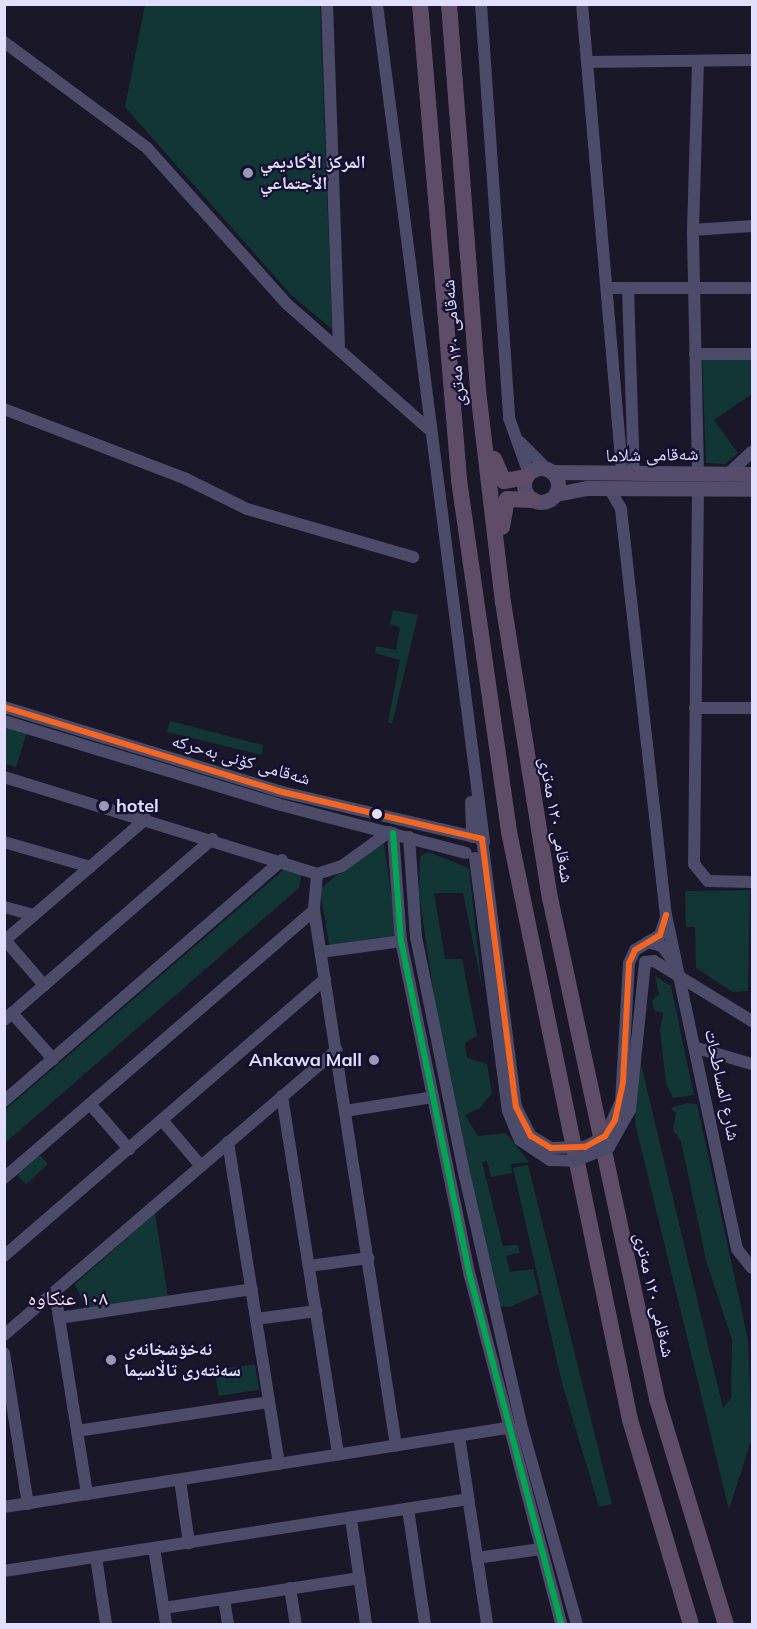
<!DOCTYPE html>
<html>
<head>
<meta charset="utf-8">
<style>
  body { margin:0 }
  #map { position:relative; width:757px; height:1629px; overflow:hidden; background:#191728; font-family:Mulish,"Noto Naskh Arabic",sans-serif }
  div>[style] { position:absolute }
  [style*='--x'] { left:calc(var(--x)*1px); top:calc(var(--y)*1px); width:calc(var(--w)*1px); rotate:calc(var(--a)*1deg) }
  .green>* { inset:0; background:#123636; transform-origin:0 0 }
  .minor>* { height:12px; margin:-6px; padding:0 6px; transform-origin:6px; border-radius:6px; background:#4c4b69 }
  .major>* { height:15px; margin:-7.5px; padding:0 7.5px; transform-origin:7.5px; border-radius:7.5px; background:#564d6d }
  .major>.ring { margin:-7.5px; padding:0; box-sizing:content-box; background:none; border:15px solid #564d6d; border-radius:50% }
  .highway>* { height:16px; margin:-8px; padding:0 8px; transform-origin:8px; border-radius:8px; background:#5f4d68 }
  .minor-bridge>* { height:12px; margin:-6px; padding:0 6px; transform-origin:6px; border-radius:6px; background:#4c4b69 }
  .bus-1>* { height:6px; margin:-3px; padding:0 3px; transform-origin:3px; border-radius:3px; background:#f26522 }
  .bus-2>* { height:6px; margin:-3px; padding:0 3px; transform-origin:3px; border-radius:3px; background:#00a651 }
  .dots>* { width:16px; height:16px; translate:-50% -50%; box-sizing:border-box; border:3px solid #140f30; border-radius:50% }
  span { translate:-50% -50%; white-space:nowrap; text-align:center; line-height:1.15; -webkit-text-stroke:4.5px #140f30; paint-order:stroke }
  .poi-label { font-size:18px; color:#e1deff; font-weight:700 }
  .left { translate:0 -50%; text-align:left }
  .right { translate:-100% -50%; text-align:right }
  .street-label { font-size:18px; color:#e1deff }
  .neighbourhood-label { font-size:20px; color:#ffe0f4 }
  .frame { position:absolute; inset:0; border:6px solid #e1deff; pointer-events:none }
</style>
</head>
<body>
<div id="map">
  <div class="green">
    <i style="clip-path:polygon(145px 5px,320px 5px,332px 329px,292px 296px,125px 107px)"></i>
    <i style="clip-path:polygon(702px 357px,752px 359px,752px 394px,714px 420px,738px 453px,725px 464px,706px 463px)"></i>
    <i style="clip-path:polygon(393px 610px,418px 615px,392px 724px,388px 722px,400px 660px,375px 653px,376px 646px,396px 650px,400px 628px,390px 624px)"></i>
    <i style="clip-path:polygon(170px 721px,263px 745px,262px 755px,167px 732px)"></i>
    <i style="clip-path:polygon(4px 725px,27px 732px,16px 767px,5px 764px)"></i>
    <i style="clip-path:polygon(383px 837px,397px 935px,329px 945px,320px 889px)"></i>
    <i style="clip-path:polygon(428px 852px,469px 868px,482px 987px,463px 893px,434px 893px,445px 959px,462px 959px,477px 1036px,465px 1043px,467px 1058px,487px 1064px,492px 1093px,480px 1108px,465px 1115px,478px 1136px,506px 1133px,529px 1162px,511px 1164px,512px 1173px,491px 1177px,487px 1161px,482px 1162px,503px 1246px,518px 1245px,520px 1253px,506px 1256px,510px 1272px,533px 1269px,539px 1294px,510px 1307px,498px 1306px,439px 1030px,419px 894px,420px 856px)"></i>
    <i style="clip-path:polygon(288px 866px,302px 872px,299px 888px,5px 1143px,5px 1110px)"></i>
    <i style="clip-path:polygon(750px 890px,748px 991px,733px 992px,696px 968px,695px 927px,686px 927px,685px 891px)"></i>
    <i style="clip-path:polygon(655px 976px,671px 986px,694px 1095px,673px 1098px,666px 1083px,660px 1030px,663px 1013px,654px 1010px,652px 1001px,659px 994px)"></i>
    <i style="clip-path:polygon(640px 1060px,723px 1408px,731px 1398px,732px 1340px,706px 1260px,681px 1141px,673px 1130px,676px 1113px,671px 1108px,687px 1103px,697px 1104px,748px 1339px,752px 1437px,729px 1510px,635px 1123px)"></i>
    <i style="left:35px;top:1150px;width:19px;height:30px;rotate:47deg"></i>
    <i style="clip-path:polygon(528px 1165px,612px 1504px,599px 1507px,562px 1383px,513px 1168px)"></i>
    <i style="clip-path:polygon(155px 1213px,168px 1297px,87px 1311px,75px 1284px)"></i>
    <i style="left:255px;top:1364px;width:26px;height:41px;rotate:81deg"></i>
  </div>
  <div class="minor">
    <i style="--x:327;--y:4;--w:345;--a:88"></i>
    <i style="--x:377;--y:4;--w:845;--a:82.72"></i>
    <i style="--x:481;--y:4;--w:415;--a:86.1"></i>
    <i style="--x:509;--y:418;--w:59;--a:70.3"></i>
    <i style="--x:582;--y:4;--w:472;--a:85.1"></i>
    <i style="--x:4;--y:42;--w:178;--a:36.5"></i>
    <i style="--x:147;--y:148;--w:210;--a:48.1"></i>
    <i style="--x:287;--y:304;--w:189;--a:41.4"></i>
    <i style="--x:587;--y:62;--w:165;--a:-0.7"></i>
    <i style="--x:693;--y:230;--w:59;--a:-3.9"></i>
    <i style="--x:608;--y:288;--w:144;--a:0"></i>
    <i style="--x:628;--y:288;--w:186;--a:88.2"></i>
    <i style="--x:695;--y:354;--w:57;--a:0"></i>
    <i style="--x:4;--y:409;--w:193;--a:21"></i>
    <i style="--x:184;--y:478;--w:70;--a:26.2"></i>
    <i style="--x:247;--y:509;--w:173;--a:16.1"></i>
    <i style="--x:520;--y:442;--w:38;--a:45"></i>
    <i style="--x:698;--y:474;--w:244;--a:-91.2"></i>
    <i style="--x:693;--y:230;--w:169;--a:-88.3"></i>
    <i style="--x:728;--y:474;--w:33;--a:-43"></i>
    <i style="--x:609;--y:488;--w:24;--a:60"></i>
    <i style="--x:621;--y:509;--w:408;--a:83.7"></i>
    <i style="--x:666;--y:915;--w:341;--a:78"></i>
    <i style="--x:737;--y:1249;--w:24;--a:52"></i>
    <i style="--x:698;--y:489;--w:375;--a:90.6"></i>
    <i style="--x:694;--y:864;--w:22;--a:51"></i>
    <i style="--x:708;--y:881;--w:44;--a:1.3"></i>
    <i style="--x:4;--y:707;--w:287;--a:17"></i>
    <i style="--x:278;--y:791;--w:210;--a:13.2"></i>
    <i style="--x:482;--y:839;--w:270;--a:82.8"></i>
    <i style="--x:516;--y:1107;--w:33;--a:63"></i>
    <i style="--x:531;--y:1136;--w:23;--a:31"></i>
    <i style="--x:695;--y:708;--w:57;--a:0"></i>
    <i style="--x:4;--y:721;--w:285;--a:16.9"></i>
    <i style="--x:277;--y:804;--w:195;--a:14.5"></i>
    <i style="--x:4;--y:777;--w:328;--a:17.2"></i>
    <i style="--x:317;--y:874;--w:26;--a:-18"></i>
    <i style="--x:342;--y:866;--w:58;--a:-35.9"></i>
    <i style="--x:471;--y:802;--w:35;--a:88"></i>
    <i style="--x:393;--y:833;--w:108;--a:85.8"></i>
    <i style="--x:401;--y:941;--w:342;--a:78.4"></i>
    <i style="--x:470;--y:1276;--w:360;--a:75.3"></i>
    <i style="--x:409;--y:837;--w:100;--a:86"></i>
    <i style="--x:416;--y:937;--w:245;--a:78.5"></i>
    <i style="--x:465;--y:1177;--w:253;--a:77.2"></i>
    <i style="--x:521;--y:1424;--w:208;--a:74.4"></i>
    <i style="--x:4;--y:842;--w:90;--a:16.2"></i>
    <i style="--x:475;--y:858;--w:255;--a:82.6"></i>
    <i style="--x:508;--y:1111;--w:31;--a:68"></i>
    <i style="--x:520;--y:1140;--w:36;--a:34"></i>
    <i style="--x:317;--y:874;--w:36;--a:95"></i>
    <i style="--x:314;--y:910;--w:542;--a:81.3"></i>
    <i style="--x:4;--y:907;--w:31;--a:15"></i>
    <i style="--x:5;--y:940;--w:60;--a:49.1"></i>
    <i style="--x:4;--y:941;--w:187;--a:-40.7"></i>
    <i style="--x:648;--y:942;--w:15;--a:16"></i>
    <i style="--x:662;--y:946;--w:21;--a:53"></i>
    <i style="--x:321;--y:952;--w:81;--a:-7.8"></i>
    <i style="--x:12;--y:1013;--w:62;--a:48.3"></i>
    <i style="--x:4;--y:1020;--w:276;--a:-41"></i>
    <i style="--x:697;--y:1048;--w:57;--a:16.2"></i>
    <i style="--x:282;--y:1096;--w:363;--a:81.1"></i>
    <i style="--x:4;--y:1101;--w:368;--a:-40.9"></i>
    <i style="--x:90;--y:1104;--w:60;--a:49.1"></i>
    <i style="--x:345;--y:1111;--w:89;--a:-9"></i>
    <i style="--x:162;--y:1120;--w:60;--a:49.7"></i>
    <i style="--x:605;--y:1136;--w:38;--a:-65"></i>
    <i style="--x:621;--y:1102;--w:139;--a:-86.7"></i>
    <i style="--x:629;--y:963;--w:14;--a:-65"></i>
    <i style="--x:635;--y:950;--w:29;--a:-31"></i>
    <i style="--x:660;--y:935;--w:18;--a:-71"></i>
    <i style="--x:228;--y:1142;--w:326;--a:81"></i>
    <i style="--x:609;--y:1147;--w:43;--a:-60.4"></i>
    <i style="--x:630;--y:1110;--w:149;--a:-84.2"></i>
    <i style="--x:645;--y:962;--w:9;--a:-6"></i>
    <i style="--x:654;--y:961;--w:115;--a:31.5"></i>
    <i style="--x:4;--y:1178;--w:410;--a:-40.8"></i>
    <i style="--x:4;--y:1256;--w:424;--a:-40.8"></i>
    <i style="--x:309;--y:1266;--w:60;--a:-7.7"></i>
    <i style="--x:55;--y:1292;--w:205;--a:81"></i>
    <i style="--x:59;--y:1318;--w:195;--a:-8.5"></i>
    <i style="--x:256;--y:1319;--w:61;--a:-7.6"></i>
    <i style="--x:4;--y:1335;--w:438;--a:-40.6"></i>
    <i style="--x:4;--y:1353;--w:153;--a:81"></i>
    <i style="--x:77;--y:1431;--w:194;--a:-8.6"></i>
    <i style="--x:459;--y:1436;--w:190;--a:81.5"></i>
    <i style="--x:180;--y:1480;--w:64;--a:81.9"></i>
    <i style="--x:4;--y:1507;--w:509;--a:-8.93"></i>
    <i style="--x:408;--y:1509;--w:116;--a:81.6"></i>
    <i style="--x:351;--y:1519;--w:106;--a:81.9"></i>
    <i style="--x:154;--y:1548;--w:77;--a:81"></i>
    <i style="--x:96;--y:1557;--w:68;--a:81.5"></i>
    <i style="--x:477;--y:1558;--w:64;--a:-8.1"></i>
    <i style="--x:4;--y:1571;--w:470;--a:-8.8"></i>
    <i style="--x:290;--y:1588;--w:36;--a:81"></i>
    <i style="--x:224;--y:1599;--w:25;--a:81"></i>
    <i style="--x:164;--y:1608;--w:198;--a:-8.7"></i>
  </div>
  <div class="major">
    <i class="ring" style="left:524px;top:468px;width:19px;height:19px"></i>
    <i style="--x:552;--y:472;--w:200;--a:0.6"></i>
    <i style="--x:556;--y:494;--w:33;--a:-11"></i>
    <i style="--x:588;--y:488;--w:164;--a:0.3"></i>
  </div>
  <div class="highway">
    <i style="--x:420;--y:4;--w:478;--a:85.3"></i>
    <i style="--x:459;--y:480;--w:356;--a:81.9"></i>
    <i style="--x:509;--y:832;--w:600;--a:78.37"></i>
    <i style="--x:630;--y:1420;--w:213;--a:73.4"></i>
    <i style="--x:449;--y:4;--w:387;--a:85.7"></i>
    <i style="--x:478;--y:390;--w:213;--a:83.3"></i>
    <i style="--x:503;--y:602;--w:300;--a:81"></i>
    <i style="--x:550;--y:898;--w:512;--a:77.94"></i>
    <i style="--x:657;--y:1399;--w:235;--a:73"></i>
    <i style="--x:494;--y:459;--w:24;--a:66"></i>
    <i style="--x:504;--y:481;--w:22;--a:-10"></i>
    <i style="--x:502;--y:527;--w:28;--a:-80"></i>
    <i style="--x:507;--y:499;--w:26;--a:2"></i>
  </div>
  <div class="minor-bridge">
    <i style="--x:551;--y:1148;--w:34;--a:-2"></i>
    <i style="--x:585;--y:1147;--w:23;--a:-29"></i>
    <i style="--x:550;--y:1160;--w:25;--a:2"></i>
    <i style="--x:575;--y:1161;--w:37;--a:-22"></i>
  </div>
  <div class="bus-1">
    <i style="--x:4;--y:707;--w:287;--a:17"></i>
    <i style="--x:278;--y:791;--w:210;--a:13.2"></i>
    <i style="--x:482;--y:839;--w:270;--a:82.8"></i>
    <i style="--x:516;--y:1107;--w:33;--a:63"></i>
    <i style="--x:531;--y:1136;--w:23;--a:31"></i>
    <i style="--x:551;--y:1148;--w:34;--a:-2"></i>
    <i style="--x:585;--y:1147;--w:23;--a:-29"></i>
    <i style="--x:605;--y:1136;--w:19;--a:-58"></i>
    <i style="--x:615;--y:1120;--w:39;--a:-78"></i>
    <i style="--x:623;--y:1082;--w:119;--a:-87.1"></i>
    <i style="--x:629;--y:963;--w:14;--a:-65"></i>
    <i style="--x:635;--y:950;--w:29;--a:-31"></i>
    <i style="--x:660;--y:935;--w:21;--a:-73"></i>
  </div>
  <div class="bus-2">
    <i style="--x:393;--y:833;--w:108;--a:85.8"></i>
    <i style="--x:401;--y:941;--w:342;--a:78.4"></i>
    <i style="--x:470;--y:1276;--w:360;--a:75.3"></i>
  </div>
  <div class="dots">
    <i style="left:248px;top:173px;background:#9b98b4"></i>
    <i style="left:104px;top:806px;background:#9b98b4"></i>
    <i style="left:377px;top:814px;background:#e1deff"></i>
    <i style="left:374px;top:1060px;background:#9b98b4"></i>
    <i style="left:111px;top:1360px;background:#9b98b4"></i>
  </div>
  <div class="poi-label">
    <span class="left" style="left:260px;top:173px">المركز الأكاديمي<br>الأجتماعي</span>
    <span class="left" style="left:116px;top:806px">hotel</span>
    <span class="right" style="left:362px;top:1060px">Ankawa Mall</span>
    <span class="left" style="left:124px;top:1360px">نەخۆشخانەی<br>سەنتەری تاڵاسیما</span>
  </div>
  <div class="street-label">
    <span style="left:454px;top:343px;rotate:-95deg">شەقامی ١٢٠ مەتری</span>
    <span style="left:652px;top:455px;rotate:-1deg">شەقامی شلاما</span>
    <span style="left:241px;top:760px;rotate:16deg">شەقامی کۆنی بەحرکە</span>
    <span style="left:556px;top:820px;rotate:80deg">شەقامی ١٢٠ مەتری</span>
    <span style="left:722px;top:1085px;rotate:78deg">شارع المساطحات</span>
    <span style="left:654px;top:1295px;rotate:77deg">شەقامی ١٢٠ مەتری</span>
  </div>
  <div class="neighbourhood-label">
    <span style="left:68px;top:1297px">١٠٨ عنکاوە</span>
  </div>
  <div class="frame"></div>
</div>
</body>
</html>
